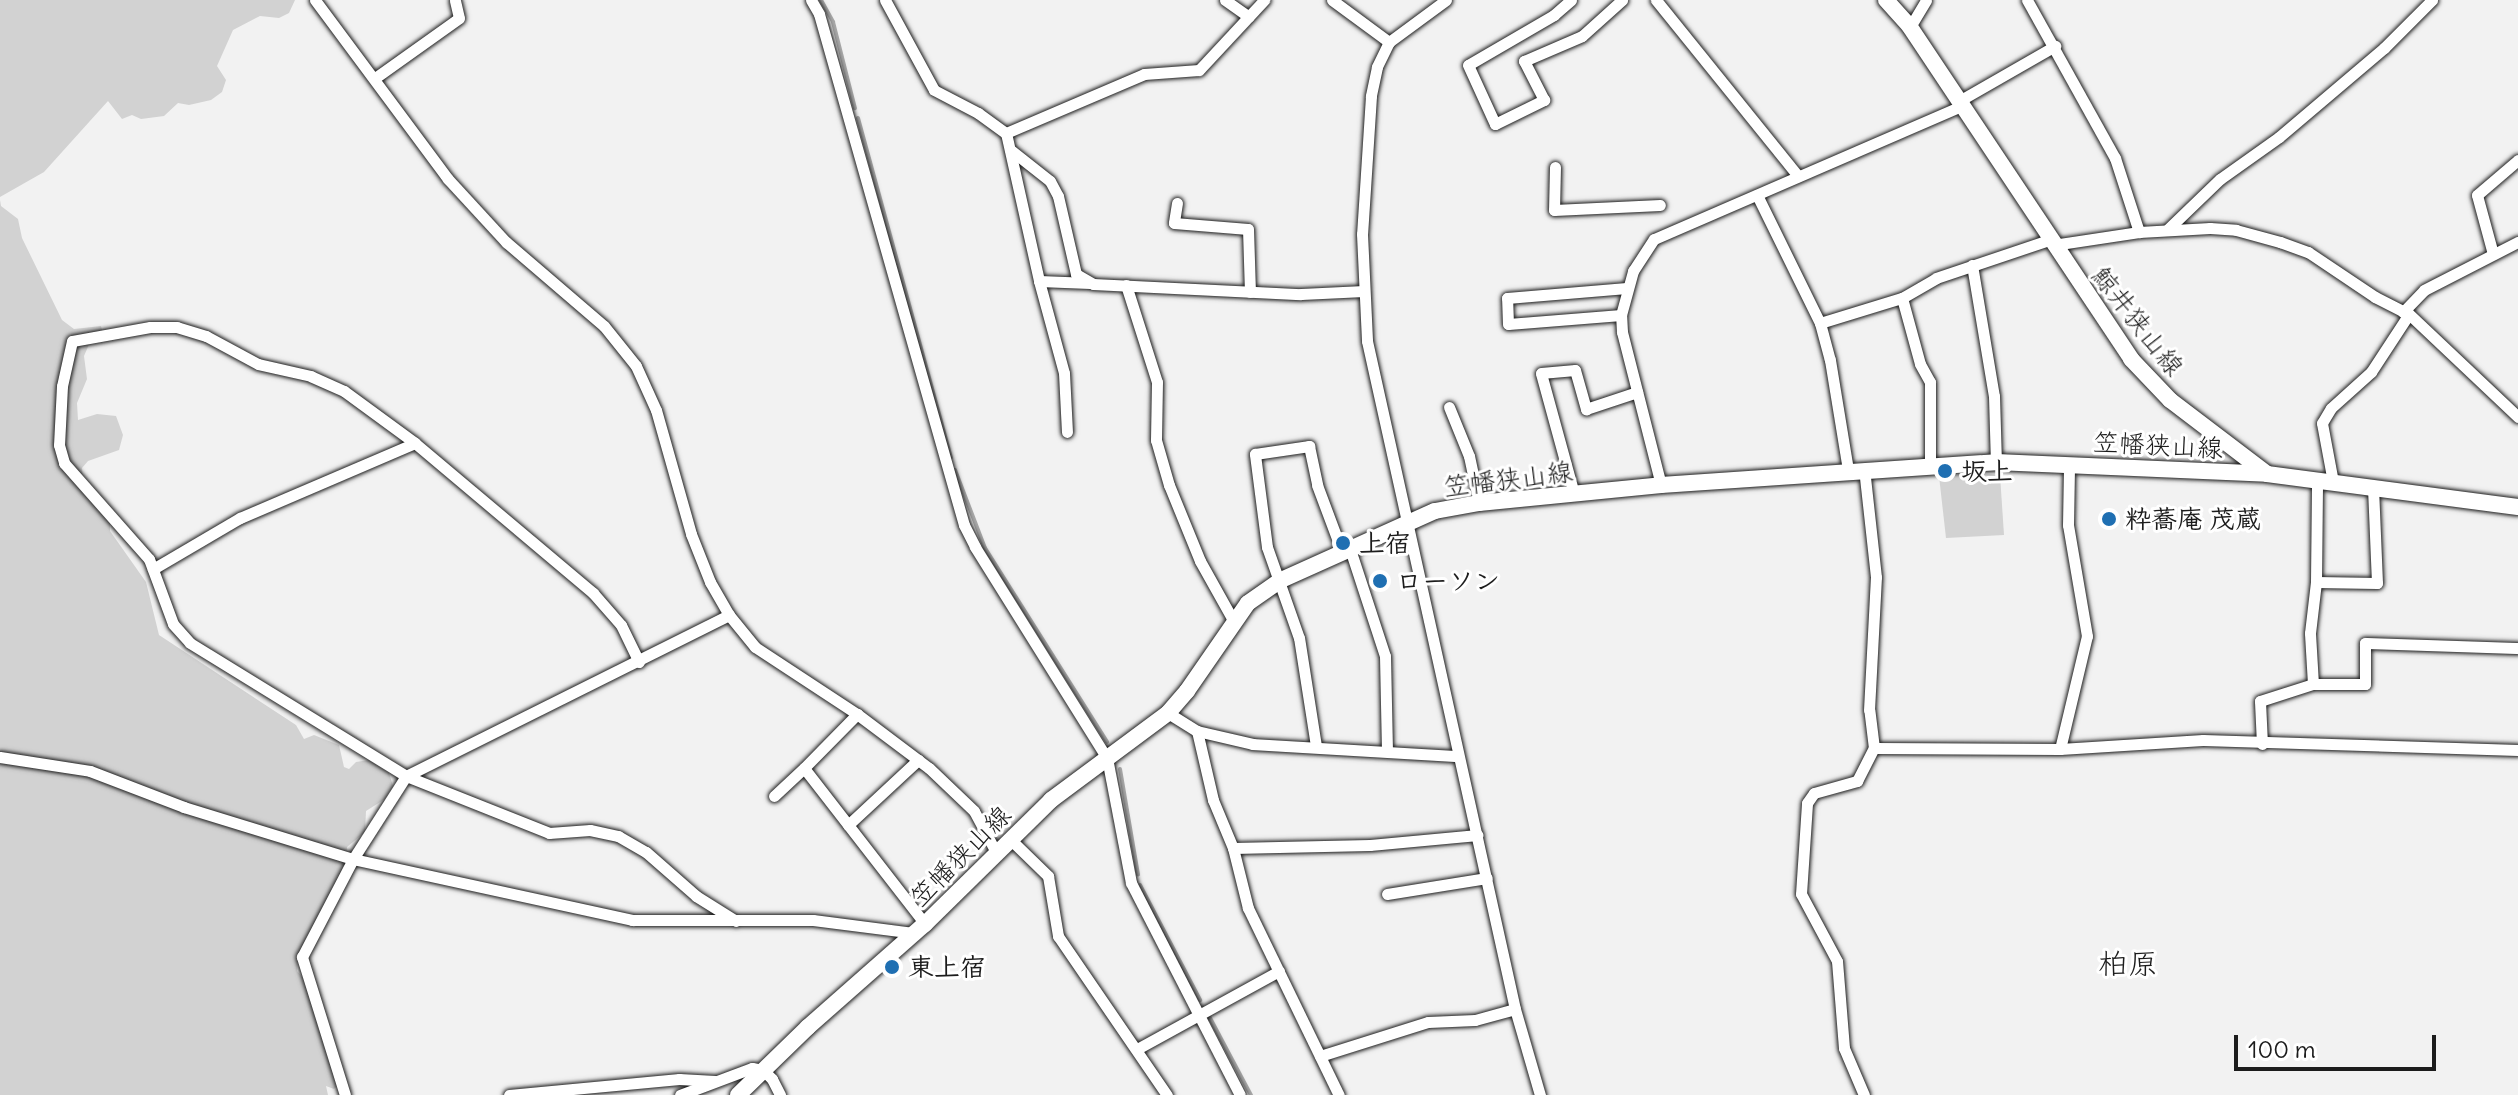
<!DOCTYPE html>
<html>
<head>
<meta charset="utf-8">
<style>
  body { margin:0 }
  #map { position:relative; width:2518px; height:1095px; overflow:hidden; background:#f2f2f2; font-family:Delius,"Klee One",sans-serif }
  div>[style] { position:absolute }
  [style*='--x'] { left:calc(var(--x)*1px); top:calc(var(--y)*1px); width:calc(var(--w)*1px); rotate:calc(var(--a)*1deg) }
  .green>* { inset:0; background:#d2d2d2 }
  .stream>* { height:4px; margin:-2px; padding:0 2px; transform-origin:2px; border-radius:2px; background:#a8a8a8 }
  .roads { filter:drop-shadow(0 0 2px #1c1c1c) drop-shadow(0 0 2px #1c1c1c) }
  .minor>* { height:11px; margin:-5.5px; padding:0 5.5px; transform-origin:5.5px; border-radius:5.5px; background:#fff }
  .secondary>* { height:16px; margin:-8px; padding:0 8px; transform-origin:8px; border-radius:8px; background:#fff }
  .dots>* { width:22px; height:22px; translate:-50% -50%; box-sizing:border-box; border:4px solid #fff; border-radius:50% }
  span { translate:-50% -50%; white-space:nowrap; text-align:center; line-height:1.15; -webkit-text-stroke:6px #fff; paint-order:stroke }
  .street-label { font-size:26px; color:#1c1c1c }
  .poi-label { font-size:26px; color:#1c1c1c; font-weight:700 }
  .left { translate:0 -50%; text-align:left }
  .quarter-label { font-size:30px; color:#1c1c1c }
  .scale { position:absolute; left:2234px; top:1035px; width:202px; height:36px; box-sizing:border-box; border:4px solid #1c1c1c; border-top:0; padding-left:10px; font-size:24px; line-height:28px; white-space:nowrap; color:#1c1c1c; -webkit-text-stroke:6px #fff; paint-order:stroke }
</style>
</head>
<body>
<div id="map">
  <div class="green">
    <i style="clip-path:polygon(0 0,295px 0,289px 13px,279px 18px,260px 16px,233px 30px,217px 66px,226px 80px,222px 92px,211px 100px,189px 105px,178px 103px,164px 116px,141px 119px,132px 115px,122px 119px,108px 101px,44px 172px,0 197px)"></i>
    <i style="clip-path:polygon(0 200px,1px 206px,18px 219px,22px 238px,62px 320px,74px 329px,101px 326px,104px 338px,90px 342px,84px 356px,87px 379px,77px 403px,78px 420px,97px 414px,116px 416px,123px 435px,119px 450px,88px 461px,82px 468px,84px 494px,102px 510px,110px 522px,110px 531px,146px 582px,159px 635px,296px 725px,304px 739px,314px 735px,339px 745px,344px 767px,349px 769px,356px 762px,369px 760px,389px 773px,393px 786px,385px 799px,366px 811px,365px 832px,347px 847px,346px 862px,298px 956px,297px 971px,304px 979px,338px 1085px,334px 1089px,326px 1086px,328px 1095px,0 1095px)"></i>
    <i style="clip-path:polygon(1980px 473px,2000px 475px,2004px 535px,1946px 538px,1939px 476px)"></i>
  </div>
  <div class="stream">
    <i style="--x:821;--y:0;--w:25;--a:61"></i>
    <i style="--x:833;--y:22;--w:89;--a:75.7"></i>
    <i style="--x:858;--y:118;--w:352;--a:74.7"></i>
    <i style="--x:955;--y:470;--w:84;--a:69"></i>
    <i style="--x:985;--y:548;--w:229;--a:57.8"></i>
    <i style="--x:1120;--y:769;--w:107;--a:80.3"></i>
    <i style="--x:1140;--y:885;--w:130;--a:62.4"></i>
    <i style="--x:1210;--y:1018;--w:87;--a:62"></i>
  </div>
  <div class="roads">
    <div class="minor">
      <i style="--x:315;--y:0;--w:223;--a:53.4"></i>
      <i style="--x:448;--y:179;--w:86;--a:47.4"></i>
      <i style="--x:506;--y:242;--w:129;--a:40.6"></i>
      <i style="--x:604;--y:326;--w:51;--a:51.3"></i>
      <i style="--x:636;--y:366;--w:48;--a:65.6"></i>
      <i style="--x:656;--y:410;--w:129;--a:74.2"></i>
      <i style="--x:691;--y:534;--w:52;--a:68.4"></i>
      <i style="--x:710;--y:582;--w:38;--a:60"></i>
      <i style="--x:729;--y:615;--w:41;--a:50.9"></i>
      <i style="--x:755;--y:647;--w:122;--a:33.3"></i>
      <i style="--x:811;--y:0;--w:16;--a:60"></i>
      <i style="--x:819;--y:14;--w:531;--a:74.16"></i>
      <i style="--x:964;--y:525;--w:25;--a:63"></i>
      <i style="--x:975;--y:547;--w:249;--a:58"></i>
      <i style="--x:1107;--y:758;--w:127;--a:79.1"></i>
      <i style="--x:1131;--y:883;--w:238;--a:62.8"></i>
      <i style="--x:885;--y:0;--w:102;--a:61.4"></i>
      <i style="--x:934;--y:90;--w:50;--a:27.6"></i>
      <i style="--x:978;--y:113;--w:34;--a:36"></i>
      <i style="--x:1006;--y:133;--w:152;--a:77.4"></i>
      <i style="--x:1039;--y:281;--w:95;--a:74.8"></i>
      <i style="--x:1064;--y:373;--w:59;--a:87.1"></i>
      <i style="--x:1225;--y:0;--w:29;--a:35"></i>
      <i style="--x:1332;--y:0;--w:71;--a:36.4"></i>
      <i style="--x:1446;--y:0;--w:71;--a:143.6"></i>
      <i style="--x:1389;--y:42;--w:28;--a:116"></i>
      <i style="--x:1377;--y:67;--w:30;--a:102"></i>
      <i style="--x:1371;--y:96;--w:138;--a:93.7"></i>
      <i style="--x:1362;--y:234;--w:107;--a:87.3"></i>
      <i style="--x:1367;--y:341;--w:684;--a:77.51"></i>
      <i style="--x:1515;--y:1009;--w:90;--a:73.8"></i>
      <i style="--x:1571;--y:0;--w:23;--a:139"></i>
      <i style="--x:1554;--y:15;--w:99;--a:149.8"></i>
      <i style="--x:1468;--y:65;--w:65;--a:65.4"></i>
      <i style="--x:1495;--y:124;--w:55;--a:-26.1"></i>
      <i style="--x:1544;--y:100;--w:44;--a:-117.1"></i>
      <i style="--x:1524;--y:61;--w:63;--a:-23.3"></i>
      <i style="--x:1582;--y:36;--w:54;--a:-42"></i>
      <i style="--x:1656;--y:0;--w:226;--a:51.1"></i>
      <i style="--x:2027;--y:0;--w:181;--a:60.9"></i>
      <i style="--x:2115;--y:158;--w:78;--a:72"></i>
      <i style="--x:1910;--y:27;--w:31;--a:-59"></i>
      <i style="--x:375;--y:78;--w:103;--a:-35.5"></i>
      <i style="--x:459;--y:18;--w:18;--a:-103"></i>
      <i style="--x:1959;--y:101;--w:111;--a:-29.8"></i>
      <i style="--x:1006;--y:133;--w:150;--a:-23.1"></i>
      <i style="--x:1144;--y:74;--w:55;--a:-4.2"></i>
      <i style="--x:1199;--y:70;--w:96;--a:-47.1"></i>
      <i style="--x:1012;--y:151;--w:48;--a:38.3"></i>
      <i style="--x:1050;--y:181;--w:17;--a:62"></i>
      <i style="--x:1058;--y:196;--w:80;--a:77"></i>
      <i style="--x:1076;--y:274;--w:20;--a:30"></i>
      <i style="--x:1093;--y:284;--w:208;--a:2.8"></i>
      <i style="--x:1301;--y:294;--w:63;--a:-2.7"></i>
      <i style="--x:1555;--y:167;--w:43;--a:91.3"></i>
      <i style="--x:1554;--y:210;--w:106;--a:-2.7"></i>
      <i style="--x:1757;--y:195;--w:143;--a:63.8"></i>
      <i style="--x:1820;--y:323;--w:38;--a:75"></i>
      <i style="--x:1830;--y:360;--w:111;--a:80.7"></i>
      <i style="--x:1177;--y:203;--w:20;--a:99"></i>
      <i style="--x:1174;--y:223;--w:74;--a:4.6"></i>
      <i style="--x:1248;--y:229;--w:63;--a:88.2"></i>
      <i style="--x:2168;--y:229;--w:72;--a:-43.9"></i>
      <i style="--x:2220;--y:179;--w:72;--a:-35.4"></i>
      <i style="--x:2279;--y:137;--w:138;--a:-40.3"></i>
      <i style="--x:2384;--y:48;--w:68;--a:-45"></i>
      <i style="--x:2053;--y:245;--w:87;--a:-8.6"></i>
      <i style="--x:2139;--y:232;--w:71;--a:-3.2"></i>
      <i style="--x:2210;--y:228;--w:26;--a:4"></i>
      <i style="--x:2236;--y:230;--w:46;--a:15.3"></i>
      <i style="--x:2280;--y:242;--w:30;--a:20"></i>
      <i style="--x:2308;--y:252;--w:81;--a:33.9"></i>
      <i style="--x:2375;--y:297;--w:38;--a:27"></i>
      <i style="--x:2409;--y:314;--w:150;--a:43.4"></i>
      <i style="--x:2493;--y:254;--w:61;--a:-105.2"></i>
      <i style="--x:2477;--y:195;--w:54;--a:-40.5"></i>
      <i style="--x:1972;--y:265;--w:133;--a:80.5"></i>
      <i style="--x:1994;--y:396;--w:66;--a:88.3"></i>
      <i style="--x:1039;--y:281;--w:51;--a:2.2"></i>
      <i style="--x:1126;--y:285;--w:102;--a:72.3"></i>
      <i style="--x:1157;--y:382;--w:58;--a:91"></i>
      <i style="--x:1156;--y:440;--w:47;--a:73.9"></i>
      <i style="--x:1169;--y:485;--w:82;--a:67.8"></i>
      <i style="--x:1200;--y:561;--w:68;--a:60.8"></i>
      <i style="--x:1902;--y:298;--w:68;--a:74.7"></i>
      <i style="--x:1920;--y:364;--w:21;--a:61"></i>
      <i style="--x:1930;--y:382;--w:84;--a:90"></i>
      <i style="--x:2403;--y:312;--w:30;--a:-46"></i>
      <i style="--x:2424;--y:290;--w:106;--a:-27.1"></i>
      <i style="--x:1621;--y:315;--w:113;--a:175.4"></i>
      <i style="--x:1508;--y:324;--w:26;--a:-92"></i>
      <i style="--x:1507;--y:298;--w:120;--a:-4.8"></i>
      <i style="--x:1820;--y:323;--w:86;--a:-17"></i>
      <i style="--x:1902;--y:298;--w:39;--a:-30"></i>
      <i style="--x:1936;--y:278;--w:119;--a:-18.6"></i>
      <i style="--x:1449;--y:407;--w:53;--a:67.8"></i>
      <i style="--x:1469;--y:456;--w:48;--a:78"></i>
      <i style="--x:2333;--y:482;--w:60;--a:-100.6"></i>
      <i style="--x:2322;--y:423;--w:17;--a:-59"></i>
      <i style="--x:2331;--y:408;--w:54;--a:-42"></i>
      <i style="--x:2371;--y:372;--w:69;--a:-56.8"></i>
      <i style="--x:1661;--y:485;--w:158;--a:-104.3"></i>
      <i style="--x:1622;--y:332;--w:17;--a:-93"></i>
      <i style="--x:1621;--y:315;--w:46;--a:-74.7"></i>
      <i style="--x:1633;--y:271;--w:38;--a:-57"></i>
      <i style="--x:1654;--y:239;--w:335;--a:-23.4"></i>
      <i style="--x:1574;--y:494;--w:125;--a:-105.3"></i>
      <i style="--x:1541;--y:373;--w:34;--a:-5"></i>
      <i style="--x:1575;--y:370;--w:41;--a:74.2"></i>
      <i style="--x:1586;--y:409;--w:54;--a:-18.4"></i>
      <i style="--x:1350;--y:549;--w:113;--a:71.9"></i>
      <i style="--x:1385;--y:656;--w:94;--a:88.8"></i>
      <i style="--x:153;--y:569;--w:101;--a:-30.4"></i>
      <i style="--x:240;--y:518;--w:190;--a:-23.2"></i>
      <i style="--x:2316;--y:582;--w:61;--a:0.9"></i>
      <i style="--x:2377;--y:583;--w:96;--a:-92.4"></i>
      <i style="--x:639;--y:662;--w:41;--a:-115.9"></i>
      <i style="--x:621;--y:625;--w:43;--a:-131.2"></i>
      <i style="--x:593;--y:593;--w:233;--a:-139.9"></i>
      <i style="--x:415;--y:443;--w:88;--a:-143.8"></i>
      <i style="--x:344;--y:391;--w:36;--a:-156"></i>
      <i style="--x:311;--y:376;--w:54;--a:-167.2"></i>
      <i style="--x:258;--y:364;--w:59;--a:-151.7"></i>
      <i style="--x:206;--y:336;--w:30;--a:-163"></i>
      <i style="--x:177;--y:327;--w:27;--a:180"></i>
      <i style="--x:150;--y:327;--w:79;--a:169.8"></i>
      <i style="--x:72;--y:341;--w:46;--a:102.5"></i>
      <i style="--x:62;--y:386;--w:59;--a:92.9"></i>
      <i style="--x:59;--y:445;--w:19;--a:74"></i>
      <i style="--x:64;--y:463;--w:128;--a:48.5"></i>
      <i style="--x:149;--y:559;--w:69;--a:69.7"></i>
      <i style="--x:173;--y:624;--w:25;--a:48"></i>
      <i style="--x:190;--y:643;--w:254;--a:31.6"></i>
      <i style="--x:406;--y:776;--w:154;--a:21.7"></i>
      <i style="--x:549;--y:833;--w:41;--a:-4.2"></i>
      <i style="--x:590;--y:830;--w:29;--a:12"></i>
      <i style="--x:618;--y:836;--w:32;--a:30"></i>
      <i style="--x:646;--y:852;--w:67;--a:41.3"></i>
      <i style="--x:696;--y:896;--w:47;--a:32"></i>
      <i style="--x:2313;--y:684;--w:51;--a:-93.4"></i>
      <i style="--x:2310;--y:633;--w:51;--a:-83.3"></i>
      <i style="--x:2316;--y:582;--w:102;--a:-89.4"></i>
      <i style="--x:1168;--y:713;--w:34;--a:32"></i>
      <i style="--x:1197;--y:731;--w:57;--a:13.1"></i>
      <i style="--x:1253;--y:744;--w:205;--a:3.4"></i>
      <i style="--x:1197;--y:731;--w:71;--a:76.9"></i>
      <i style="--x:1213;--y:800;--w:52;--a:67.4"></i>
      <i style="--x:1233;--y:848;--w:62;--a:76"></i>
      <i style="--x:1248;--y:908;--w:208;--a:64.1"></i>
      <i style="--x:2262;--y:744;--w:43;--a:-92.7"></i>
      <i style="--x:2260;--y:701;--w:56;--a:-17.8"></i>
      <i style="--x:2313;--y:684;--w:52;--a:0"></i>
      <i style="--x:2365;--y:684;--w:41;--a:-90"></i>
      <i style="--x:2365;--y:643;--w:153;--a:1.9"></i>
      <i style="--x:1316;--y:746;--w:109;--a:-98.9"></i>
      <i style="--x:1299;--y:638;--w:96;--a:-109.4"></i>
      <i style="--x:1267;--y:547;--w:94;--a:-97.4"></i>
      <i style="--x:1255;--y:454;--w:55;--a:-8.4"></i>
      <i style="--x:1309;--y:446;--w:40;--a:78"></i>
      <i style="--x:1317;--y:485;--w:72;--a:69.5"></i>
      <i style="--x:1874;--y:748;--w:186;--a:0.3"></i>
      <i style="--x:2060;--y:749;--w:143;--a:-3.6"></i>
      <i style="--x:2203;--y:740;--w:315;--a:1.8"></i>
      <i style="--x:2060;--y:749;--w:116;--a:-76.6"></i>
      <i style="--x:2087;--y:636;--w:113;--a:-99.7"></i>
      <i style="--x:2068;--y:525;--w:60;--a:-89"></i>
      <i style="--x:0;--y:757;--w:91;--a:8.8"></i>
      <i style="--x:90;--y:771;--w:101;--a:21"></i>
      <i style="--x:184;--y:807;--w:177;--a:17.1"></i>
      <i style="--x:353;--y:859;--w:286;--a:12.3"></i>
      <i style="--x:632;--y:920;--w:181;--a:0"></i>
      <i style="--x:813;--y:920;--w:103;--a:7.3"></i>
      <i style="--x:774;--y:796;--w:41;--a:-43"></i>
      <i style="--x:848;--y:825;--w:96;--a:-42.9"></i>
      <i style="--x:1011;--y:840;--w:52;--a:44.2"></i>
      <i style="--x:1048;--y:876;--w:61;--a:80.5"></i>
      <i style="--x:1058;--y:936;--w:193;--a:55.6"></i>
      <i style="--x:1233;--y:848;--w:137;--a:-1.3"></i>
      <i style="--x:1370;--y:845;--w:108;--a:-5.3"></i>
      <i style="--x:1387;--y:894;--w:101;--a:-9.1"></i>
      <i style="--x:925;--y:924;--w:197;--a:-127.8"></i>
      <i style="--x:804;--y:768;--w:76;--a:-45.5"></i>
      <i style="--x:857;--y:714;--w:90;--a:36.9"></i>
      <i style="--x:929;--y:768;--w:62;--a:43.7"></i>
      <i style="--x:974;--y:811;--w:49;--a:61.9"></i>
      <i style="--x:1137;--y:1049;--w:162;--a:-28.8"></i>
      <i style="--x:1320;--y:1056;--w:113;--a:-17.5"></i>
      <i style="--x:1428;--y:1022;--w:47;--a:-2.4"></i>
      <i style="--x:1475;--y:1020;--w:41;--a:-15.4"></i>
      <i style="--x:345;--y:1095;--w:145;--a:-107.3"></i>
      <i style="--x:302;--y:957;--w:110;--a:-62.5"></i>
      <i style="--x:353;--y:859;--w:98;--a:-57.4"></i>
      <i style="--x:406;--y:776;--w:361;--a:-26.5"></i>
      <i style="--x:509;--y:1095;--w:171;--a:-5.4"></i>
      <i style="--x:679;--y:1079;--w:36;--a:3"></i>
      <i style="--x:680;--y:1095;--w:77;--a:-20.6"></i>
      <i style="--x:752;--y:1068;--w:11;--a:10"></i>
      <i style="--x:763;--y:1070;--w:13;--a:45"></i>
      <i style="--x:772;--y:1079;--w:18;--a:63"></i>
      <i style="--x:1864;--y:1095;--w:51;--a:-113.1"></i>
      <i style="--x:1844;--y:1048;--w:87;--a:-94.6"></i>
      <i style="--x:1837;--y:961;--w:76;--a:-118.2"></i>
      <i style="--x:1801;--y:894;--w:91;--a:-86.2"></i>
      <i style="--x:1807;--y:803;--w:12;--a:-55"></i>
      <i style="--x:1814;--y:793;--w:45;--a:-15.6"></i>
      <i style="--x:1857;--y:781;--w:37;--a:-63"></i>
      <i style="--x:1874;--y:748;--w:38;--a:-97"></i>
      <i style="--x:1869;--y:710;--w:133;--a:-87"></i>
      <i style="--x:1876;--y:577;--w:109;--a:-96.3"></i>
    </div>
    <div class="secondary">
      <i style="--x:1886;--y:0;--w:36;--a:48"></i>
      <i style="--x:1910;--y:27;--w:399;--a:56.3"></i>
      <i style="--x:2131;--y:359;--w:57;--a:46.4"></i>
      <i style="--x:2170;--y:400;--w:122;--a:37.3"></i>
      <i style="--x:738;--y:1095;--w:98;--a:-44.2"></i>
      <i style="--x:808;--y:1027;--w:156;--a:-41.4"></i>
      <i style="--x:925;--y:924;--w:177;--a:-44.5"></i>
      <i style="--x:1051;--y:800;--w:146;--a:-36.6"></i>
      <i style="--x:1168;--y:713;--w:29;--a:-49"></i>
      <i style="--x:1187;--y:691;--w:107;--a:-55.3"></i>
      <i style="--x:1248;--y:603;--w:38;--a:-35"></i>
      <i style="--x:1279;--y:581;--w:171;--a:-24.2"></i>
      <i style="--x:1435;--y:511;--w:45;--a:-10.3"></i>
      <i style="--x:1479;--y:503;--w:183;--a:-5.6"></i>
      <i style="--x:1661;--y:485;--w:336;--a:-3.9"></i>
      <i style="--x:1996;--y:462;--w:271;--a:2.5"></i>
      <i style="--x:2267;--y:474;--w:253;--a:7.5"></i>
    </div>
  </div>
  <div class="dots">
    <i style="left:1945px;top:471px;background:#1f6fb2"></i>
    <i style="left:2109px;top:519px;background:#1f6fb2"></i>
    <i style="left:1343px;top:543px;background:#1f6fb2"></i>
    <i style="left:1380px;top:581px;background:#1f6fb2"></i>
    <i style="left:892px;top:967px;background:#1f6fb2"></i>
  </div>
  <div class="street-label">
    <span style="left:2138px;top:321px;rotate:52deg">鯨井狭山線</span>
    <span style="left:2158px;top:445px;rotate:3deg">笠幡狭山線</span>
    <span style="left:1508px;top:479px;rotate:-7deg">笠幡狭山線</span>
    <span style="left:960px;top:856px;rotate:-45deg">笠幡狭山線</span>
  </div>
  <div class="poi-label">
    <span class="left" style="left:1961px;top:471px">坂上</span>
    <span class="left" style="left:2125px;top:519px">粋蕎庵 茂蔵</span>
    <span class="left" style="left:1359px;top:543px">上宿</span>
    <span class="left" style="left:1396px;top:581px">ローソン</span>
    <span class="left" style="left:908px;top:967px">東上宿</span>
  </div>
  <div class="quarter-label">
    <span style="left:2128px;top:963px">柏原</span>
  </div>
  <div class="scale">100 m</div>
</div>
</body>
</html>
